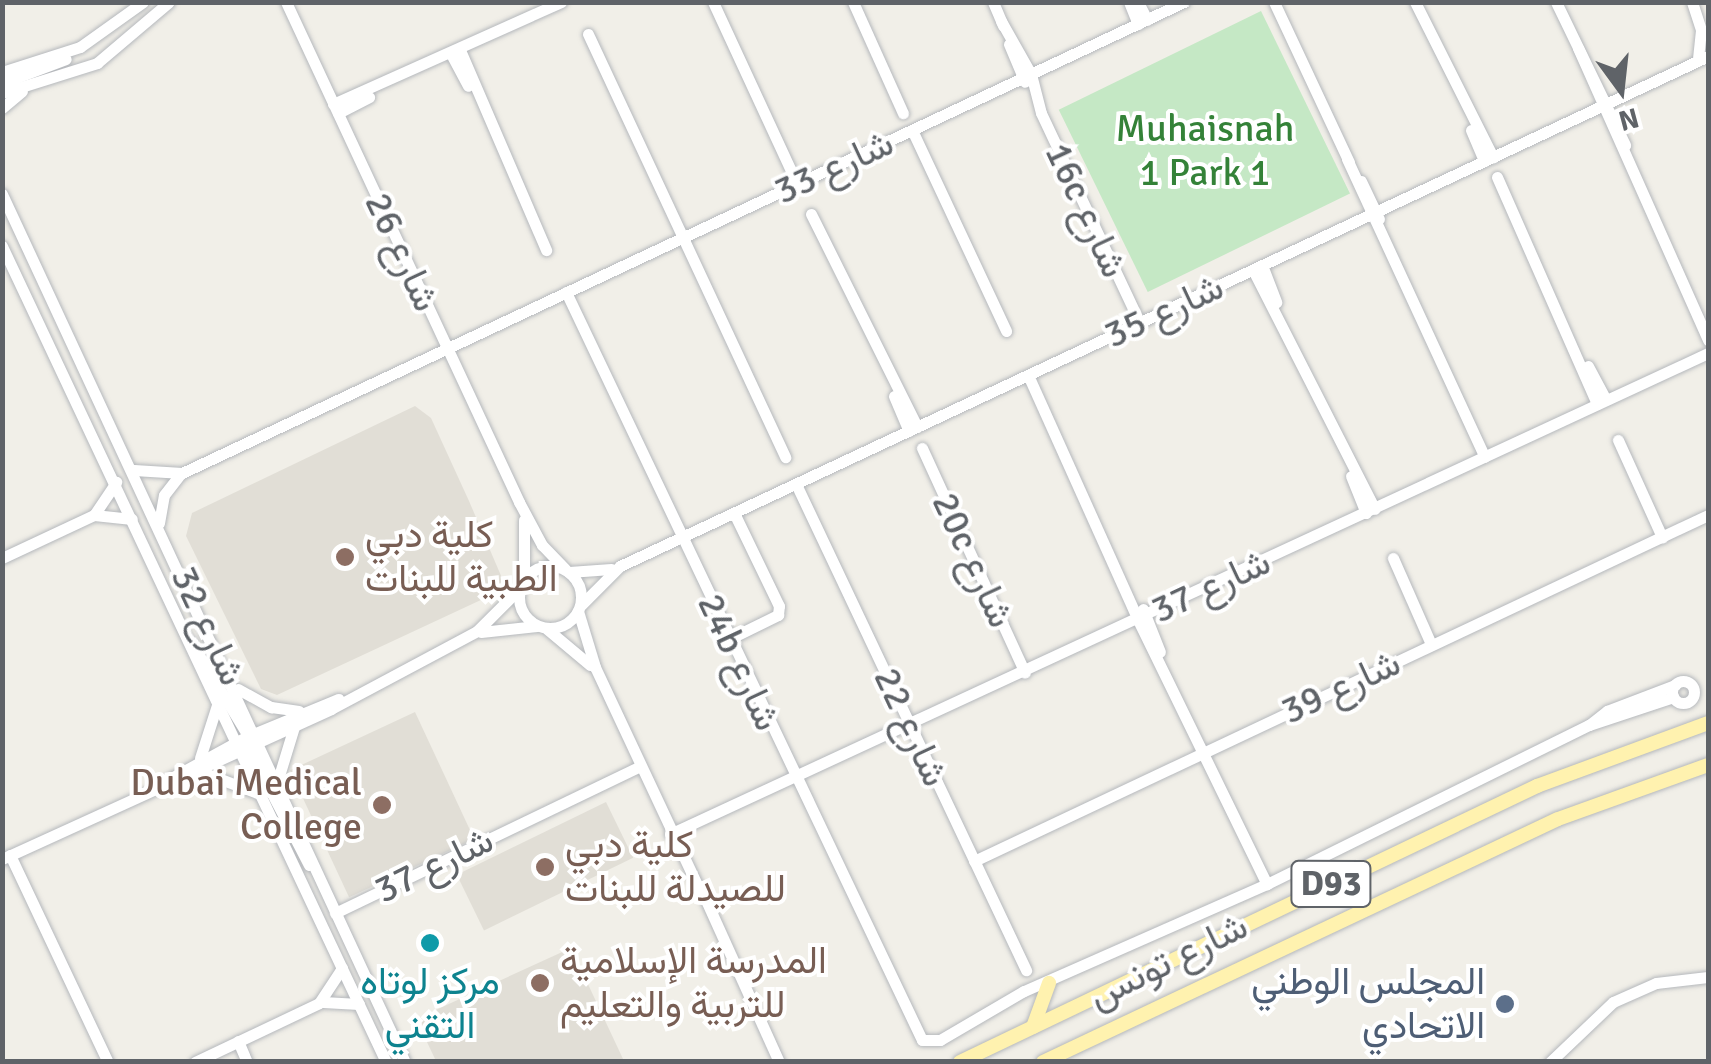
<!DOCTYPE html>
<html>
<head>
<meta charset="utf-8">
<style>
  body { margin:0 }
  #map { position:relative; width:1711px; height:1064px; overflow:hidden; background:#f1efe8; font-family:Signika,Vazirmatn,sans-serif }
  div>[style] { position:absolute }
  [style*='--x'] { left:calc(var(--x)*1px); top:calc(var(--y)*1px); width:calc(var(--w)*1px); rotate:calc(var(--a)*1deg) }
  .education>* { inset:0; background:#e1ded6; transform-origin:0 0 }
  .green>* { inset:0; background:#c5e8c5; transform-origin:0 0 }
  .roads { filter:drop-shadow(0 0 2px #b5b8bc) drop-shadow(0 0 2px #b5b8bc) }
  .minor>* { height:11px; margin:-5.5px; padding:0 5.5px; transform-origin:5.5px; border-radius:5.5px; background:#fff }
  .minor>.ring { margin:-5.5px; padding:0; box-sizing:content-box; background:none; border:11px solid #fff; border-radius:50% }
  .major>* { height:14px; margin:-7px; padding:0 7px; transform-origin:7px; border-radius:7px; background:#fff2af }
  .dots>* { width:28px; height:28px; translate:-50% -50%; box-sizing:border-box; border:5px solid #fff; border-radius:50% }
  span { translate:-50% -50%; white-space:nowrap; text-align:center; line-height:1.15; -webkit-text-stroke:8px #fff; paint-order:stroke }
  .shield-label span { padding:2px 8px; background:#fff; border:2px solid; border-radius:8px; -webkit-text-stroke-width:0 }
  .shield-label { font-size:35px; color:#5f6368; font-weight:700 }
  .park-label { font-size:38px; color:#348238 }
  .street-label { font-size:38px; color:#5f6368 }
  .education-label { font-size:38px; color:#785e54 }
  .left { translate:0 -50%; text-align:left }
  .right { translate:-100% -50%; text-align:right }
  .culture-label { font-size:38px; color:#0d838f }
  .service-label { font-size:38px; color:#4e5e75 }
  .frame { position:absolute; inset:0; border:5px solid #5f6368; pointer-events:none }
  .north { position:absolute; left:1571px; top:40px; width:100px; height:100px; -webkit-text-stroke:8px #fff; paint-order:stroke; rotate:165deg; font-size:28px; font-weight:700; line-height:40px; text-align:center; color:#5f6368 }
  .north::after { content:''; display:block; margin:auto; width:35px; height:45px; background:#5f6368; clip-path:polygon(50% 0,100% 100%,50% 72%,0 100%) }
</style>
</head>
<body>
<div id="map">
  <div class="education">
    <i style="clip-path:polygon(415px 406px,431px 418px,469px 501px,502px 578px,498px 592px,277px 695px,261px 689px,186px 536px,192px 513px)"></i>
    <i style="left:415px;top:712px;width:140px;height:138px;rotate:65deg"></i>
    <i style="left:606px;top:802px;width:62px;height:166px;rotate:64deg"></i>
    <i style="clip-path:polygon(571px 948px,624px 1061px,436px 1061px,416px 1019px)"></i>
  </div>
  <div class="green">
    <i style="left:1261px;top:11px;width:203px;height:225px;rotate:64deg"></i>
  </div>
  <div class="roads">
    <div class="minor">
      <i style="--x:286;--y:2;--w:552;--a:65.01"></i>
      <i style="--x:519;--y:502;--w:49;--a:61.9"></i>
      <i style="--x:542;--y:545;--w:33;--a:46"></i>
      <i style="--x:713;--y:2;--w:200;--a:65.2"></i>
      <i style="--x:853;--y:2;--w:122;--a:65.8"></i>
      <i style="--x:993;--y:2;--w:26;--a:67"></i>
      <i style="--x:1129;--y:2;--w:24;--a:68"></i>
      <i style="--x:1138;--y:2;--w:20;--a:63"></i>
      <i style="--x:1274;--y:2;--w:177;--a:64.9"></i>
      <i style="--x:1415;--y:2;--w:174;--a:63.3"></i>
      <i style="--x:1556;--y:2;--w:159;--a:64.2"></i>
      <i style="--x:1692;--y:2;--w:29;--a:72"></i>
      <i style="--x:1701;--y:30;--w:31;--a:96"></i>
      <i style="--x:1001;--y:21;--w:61;--a:60.5"></i>
      <i style="--x:1031;--y:74;--w:40;--a:75.6"></i>
      <i style="--x:1041;--y:113;--w:232;--a:64.8"></i>
      <i style="--x:588;--y:34;--w:467;--a:65"></i>
      <i style="--x:1009;--y:44;--w:41;--a:67.2"></i>
      <i style="--x:1578;--y:48;--w:320;--a:66"></i>
      <i style="--x:460;--y:50;--w:218;--a:66.7"></i>
      <i style="--x:451;--y:54;--w:36;--a:62"></i>
      <i style="--x:2;--y:72;--w:82;--a:-17.8"></i>
      <i style="--x:80;--y:47;--w:77;--a:-35.5"></i>
      <i style="--x:2;--y:83;--w:68;--a:-20.6"></i>
      <i style="--x:2;--y:93;--w:100;--a:-17.5"></i>
      <i style="--x:97;--y:63;--w:94;--a:-40.3"></i>
      <i style="--x:333;--y:104;--w:250;--a:-24.1"></i>
      <i style="--x:2;--y:108;--w:26;--a:-40"></i>
      <i style="--x:338;--y:113;--w:35;--a:-27"></i>
      <i style="--x:912;--y:130;--w:222;--a:64.9"></i>
      <i style="--x:1471;--y:130;--w:34;--a:67"></i>
      <i style="--x:1347;--y:159;--w:328;--a:65.2"></i>
      <i style="--x:1497;--y:177;--w:248;--a:66.2"></i>
      <i style="--x:1361;--y:181;--w:42;--a:64.7"></i>
      <i style="--x:2;--y:194;--w:957;--a:65.1"></i>
      <i style="--x:811;--y:214;--w:238;--a:63.5"></i>
      <i style="--x:2;--y:246;--w:902;--a:64.8"></i>
      <i style="--x:1262;--y:265;--w:40;--a:69"></i>
      <i style="--x:1253;--y:270;--w:268;--a:63"></i>
      <i style="--x:566;--y:292;--w:828;--a:64.55"></i>
      <i style="--x:922;--y:1040;--w:18;--a:0"></i>
      <i style="--x:940;--y:1040;--w:97;--a:-30.3"></i>
      <i style="--x:1024;--y:991;--w:266;--a:-23.8"></i>
      <i style="--x:1267;--y:884;--w:359;--a:-26.3"></i>
      <i style="--x:1589;--y:725;--w:89;--a:-18.4"></i>
      <i style="--x:1588;--y:366;--w:38;--a:62"></i>
      <i style="--x:1028;--y:375;--w:269;--a:65.8"></i>
      <i style="--x:1138;--y:620;--w:294;--a:64"></i>
      <i style="--x:894;--y:396;--w:38;--a:67"></i>
      <i style="--x:1618;--y:440;--w:107;--a:65.6"></i>
      <i style="--x:922;--y:448;--w:247;--a:65.4"></i>
      <i style="--x:134;--y:470;--w:48;--a:3.6"></i>
      <i style="--x:182;--y:473;--w:1107;--a:-25.18"></i>
      <i style="--x:1351;--y:476;--w:40;--a:68"></i>
      <i style="--x:796;--y:484;--w:538;--a:64.67"></i>
      <i style="--x:94;--y:515;--w:40;--a:-56"></i>
      <i style="--x:524;--y:520;--w:56;--a:90"></i>
      <i style="--x:159;--y:523;--w:28;--a:-80"></i>
      <i style="--x:164;--y:495;--w:28;--a:-52"></i>
      <i style="--x:2;--y:558;--w:102;--a:-25.1"></i>
      <i style="--x:94;--y:515;--w:38;--a:6"></i>
      <i style="--x:1393;--y:558;--w:94;--a:66.2"></i>
      <i class="ring" style="left:519px;top:566px;width:51px;height:51px"></i>
      <i style="--x:569;--y:572;--w:42;--a:-4.1"></i>
      <i style="--x:580;--y:606;--w:57;--a:-45"></i>
      <i style="--x:620;--y:566;--w:1202;--a:-25.11"></i>
      <i style="--x:1143;--y:609;--w:46;--a:68.4"></i>
      <i style="--x:578;--y:611;--w:59;--a:73.1"></i>
      <i style="--x:595;--y:667;--w:250;--a:64.9"></i>
      <i style="--x:547;--y:629;--w:56;--a:39.9"></i>
      <i style="--x:481;--y:632;--w:56;--a:-6.1"></i>
      <i style="--x:729;--y:639;--w:55;--a:-26.1"></i>
      <i style="--x:778;--y:615;--w:9;--a:-84"></i>
      <i style="--x:779;--y:606;--w:103;--a:-115.8"></i>
      <i style="--x:191;--y:642;--w:114;--a:58.7"></i>
      <i class="ring" style="left:1672px;top:681px;width:11px;height:11px"></i>
      <i style="--x:238;--y:689;--w:38;--a:29"></i>
      <i style="--x:271;--y:707;--w:28;--a:8"></i>
      <i style="--x:1589;--y:725;--w:23;--a:-38"></i>
      <i style="--x:1607;--y:711;--w:73;--a:-20.9"></i>
      <i style="--x:247;--y:745;--w:135;--a:62.7"></i>
      <i style="--x:200;--y:758;--w:56;--a:-72.2"></i>
      <i style="--x:199;--y:771;--w:60;--a:20.6"></i>
      <i style="--x:279;--y:776;--w:51;--a:-73"></i>
      <i style="--x:162;--y:783;--w:96;--a:-28.7"></i>
      <i style="--x:246;--y:737;--w:100;--a:-22.4"></i>
      <i style="--x:670;--y:834;--w:1144;--a:-24.86"></i>
      <i style="--x:10;--y:855;--w:229;--a:64.7"></i>
      <i style="--x:2;--y:859;--w:362;--a:-24.5"></i>
      <i style="--x:331;--y:709;--w:166;--a:-28.1"></i>
      <i style="--x:477;--y:631;--w:59;--a:-45"></i>
      <i style="--x:974;--y:861;--w:811;--a:-25.24"></i>
      <i style="--x:700;--y:887;--w:192;--a:65.7"></i>
      <i style="--x:335;--y:913;--w:339;--a:-25.7"></i>
      <i style="--x:323;--y:1002;--w:36;--a:3"></i>
      <i style="--x:238;--y:1041;--w:23;--a:67"></i>
      <i style="--x:195;--y:1062;--w:137;--a:-25.4"></i>
      <i style="--x:319;--y:1003;--w:42;--a:-56.7"></i>
      <i style="--x:1550;--y:1062;--w:87;--a:-43.6"></i>
      <i style="--x:1613;--y:1002;--w:47;--a:-23.8"></i>
      <i style="--x:1656;--y:983;--w:52;--a:-6.6"></i>
    </div>
    <div class="major">
      <i style="--x:1033;--y:1027;--w:47;--a:-70"></i>
      <i style="--x:960;--y:1062;--w:640;--a:-25.56"></i>
      <i style="--x:1537;--y:786;--w:182;--a:-20.2"></i>
      <i style="--x:1043;--y:1062;--w:569;--a:-25.26"></i>
      <i style="--x:1558;--y:819;--w:159;--a:-19.8"></i>
    </div>
  </div>
  <div class="dots">
    <i style="left:345px;top:557px;background:#8d6e63"></i>
    <i style="left:382px;top:805px;background:#8d6e63"></i>
    <i style="left:545px;top:867px;background:#8d6e63"></i>
    <i style="left:430px;top:943px;background:#0f9aa8"></i>
    <i style="left:540px;top:983px;background:#8d6e63"></i>
    <i style="left:1505px;top:1004px;background:#5c6f8a"></i>
  </div>
  <div class="shield-label">
    <span style="left:1331px;top:884px">D93</span>
  </div>
  <div class="park-label">
    <span style="left:1205px;top:151px">Muhaisnah<br>1 Park 1</span>
  </div>
  <div class="street-label">
    <span style="left:834px;top:167px;rotate:-25deg">شارع 33</span>
    <span style="left:1086px;top:210px;rotate:65deg">16c شارع</span>
    <span style="left:402px;top:252px;rotate:65deg">شارع 26</span>
    <span style="left:1164px;top:311px;rotate:-25deg">شارع 35</span>
    <span style="left:973px;top:560px;rotate:65deg">20c شارع</span>
    <span style="left:1211px;top:586px;rotate:-25deg">شارع 37</span>
    <span style="left:208px;top:626px;rotate:65deg">شارع 32</span>
    <span style="left:739px;top:662px;rotate:65deg">24b شارع</span>
    <span style="left:1341px;top:687px;rotate:-25deg">شارع 39</span>
    <span style="left:911px;top:727px;rotate:65deg">شارع 22</span>
    <span style="left:434px;top:865px;rotate:-26deg">شارع 37</span>
    <span style="left:1168px;top:961px;rotate:-26deg">شارع تونس</span>
  </div>
  <div class="education-label">
    <span class="left" style="left:365px;top:557px">كلية دبي<br>الطبية للبنات</span>
    <span class="right" style="left:362px;top:805px">Dubai Medical<br>College</span>
    <span class="left" style="left:565px;top:867px">كلية دبي<br>للصيدلة للبنات</span>
    <span class="left" style="left:560px;top:983px">المدرسة الإسلامية<br>للتربية والتعليم</span>
  </div>
  <div class="culture-label">
    <span style="left:430px;top:1004px">مركز لوتاه<br>التقني</span>
  </div>
  <div class="service-label">
    <span class="right" style="left:1485px;top:1004px">المجلس الوطني<br>الاتحادي</span>
  </div>
  <div class="frame"></div>
  <div class="north">N</div>
</div>
</body>
</html>
